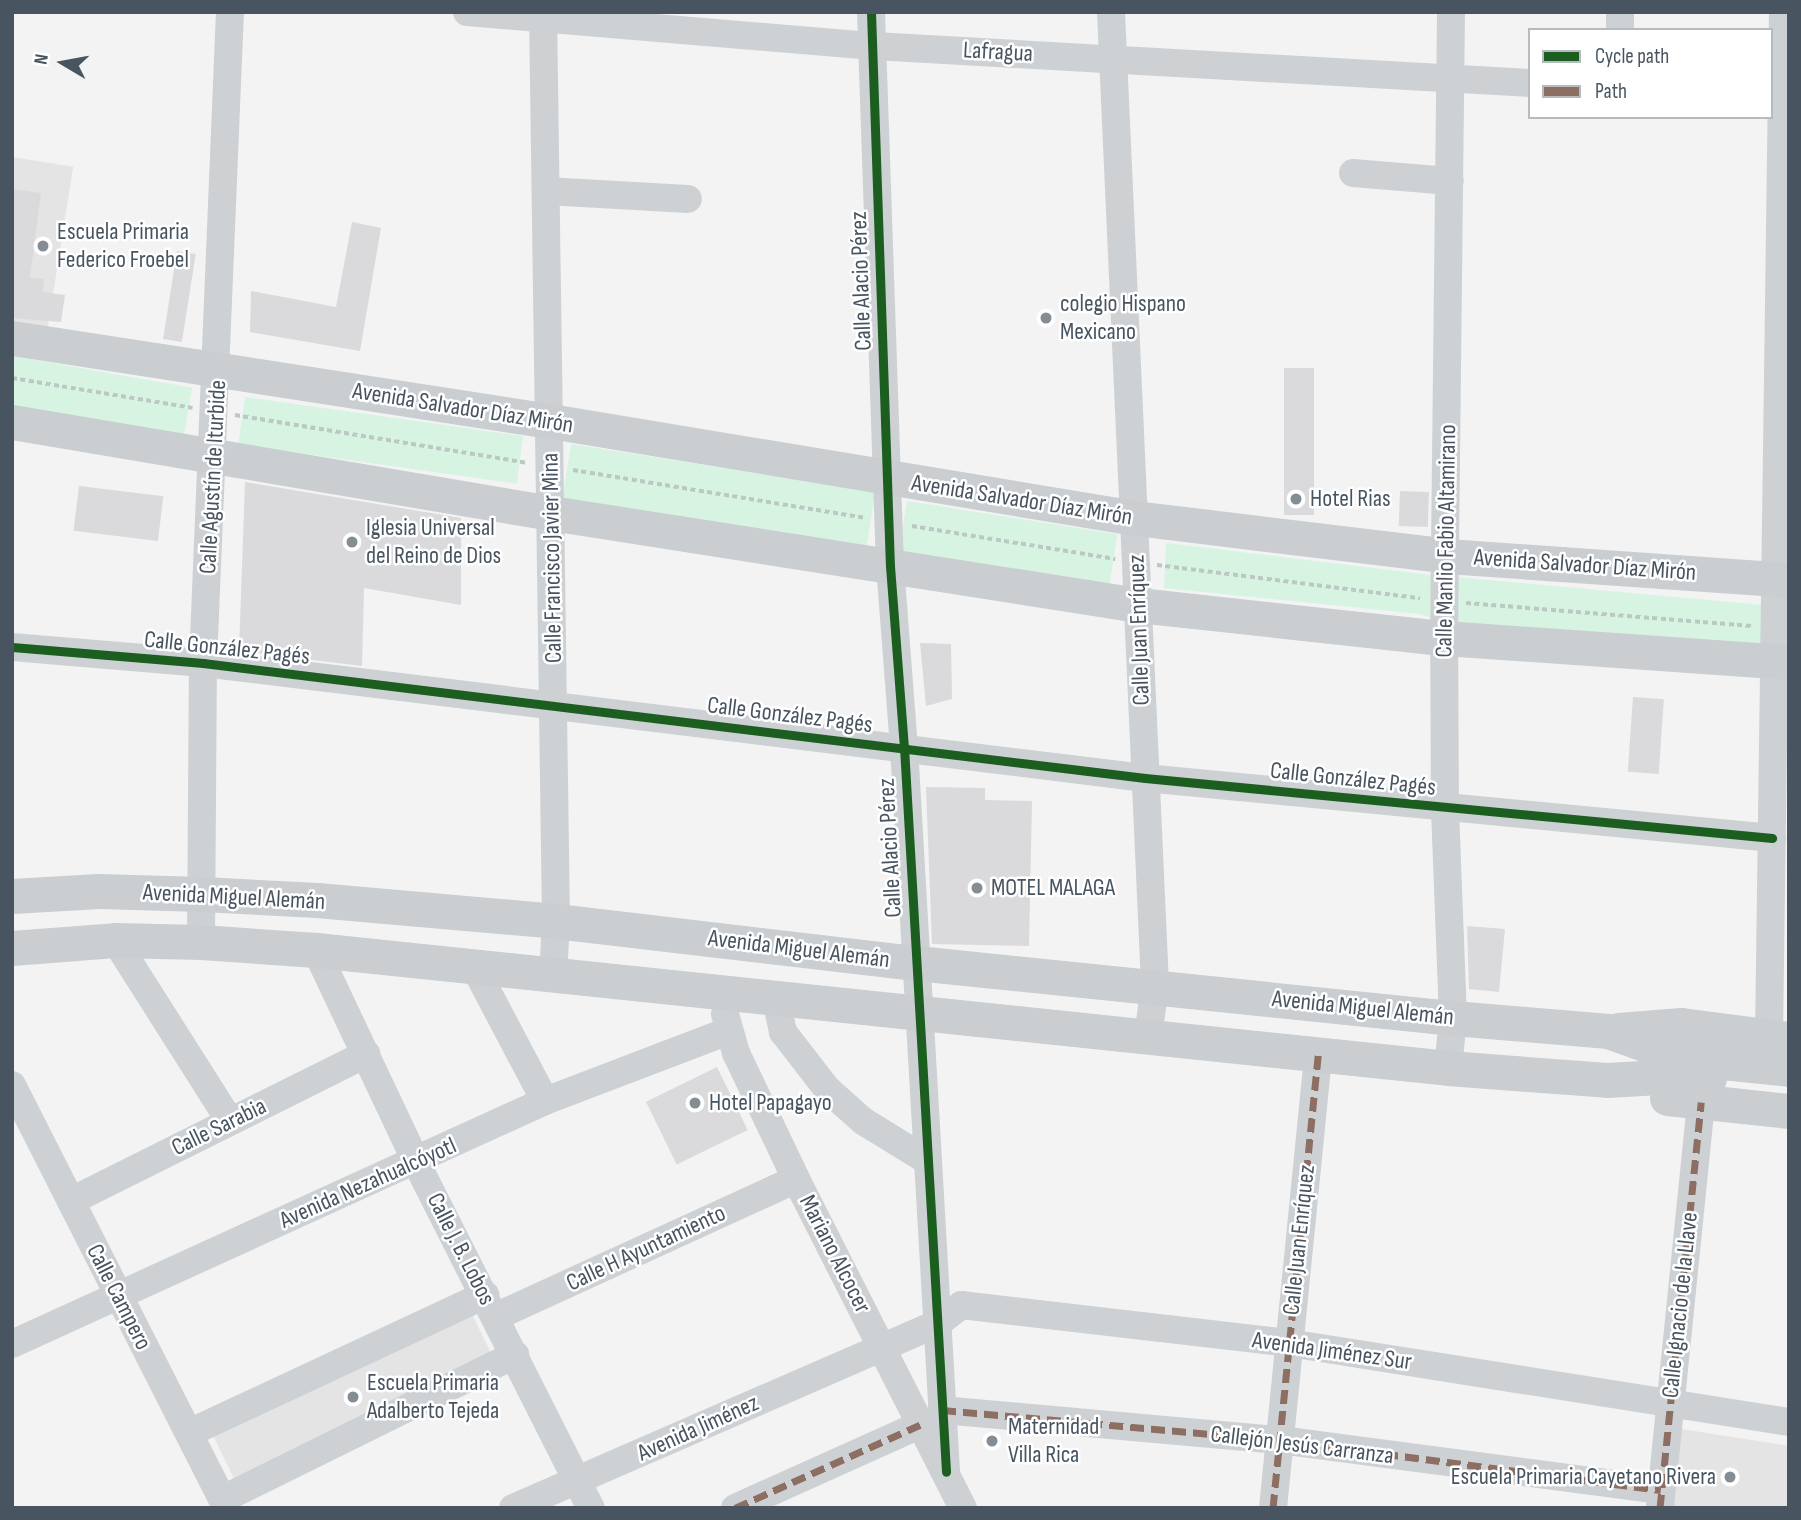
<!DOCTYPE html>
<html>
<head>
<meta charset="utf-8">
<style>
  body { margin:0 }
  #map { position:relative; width:1801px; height:1520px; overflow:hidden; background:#f3f3f3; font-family:"Sofia Sans Condensed",sans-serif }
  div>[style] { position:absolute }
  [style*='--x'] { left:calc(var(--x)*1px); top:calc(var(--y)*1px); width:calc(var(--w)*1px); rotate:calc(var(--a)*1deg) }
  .education>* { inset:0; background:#e4e4e5; transform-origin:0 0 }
  .green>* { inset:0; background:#d6f4e1; transform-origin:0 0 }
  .building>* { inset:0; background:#dadadc; transform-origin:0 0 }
  .path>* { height:3.5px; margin-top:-1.75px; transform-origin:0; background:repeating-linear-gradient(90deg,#bbc8c4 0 5px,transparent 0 8.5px) }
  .minor>* { height:28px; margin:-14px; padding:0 14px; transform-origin:14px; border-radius:14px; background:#ced1d4 }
  .major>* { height:35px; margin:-17.5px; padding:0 17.5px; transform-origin:17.5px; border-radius:17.5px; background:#caced1 }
  .quiet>* { height:7px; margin-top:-3.5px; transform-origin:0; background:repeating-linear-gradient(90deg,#8d6e63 0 14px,transparent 0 21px) }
  .cycleway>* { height:9px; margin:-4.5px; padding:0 4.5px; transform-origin:4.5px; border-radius:4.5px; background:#1b5e20 }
  .dots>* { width:19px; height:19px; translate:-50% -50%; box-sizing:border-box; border:4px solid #fff; border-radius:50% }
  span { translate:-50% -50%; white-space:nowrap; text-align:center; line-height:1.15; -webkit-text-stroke:5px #fff; paint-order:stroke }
  .street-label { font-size:24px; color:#485561 }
  .poi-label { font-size:24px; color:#485561 }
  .left { translate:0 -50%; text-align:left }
  .right { translate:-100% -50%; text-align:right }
  .frame { position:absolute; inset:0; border:14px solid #485561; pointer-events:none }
  .legend { position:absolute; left:1528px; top:28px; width:245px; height:91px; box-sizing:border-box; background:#fff; border:2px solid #b6bbc0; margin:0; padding:9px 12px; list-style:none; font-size:21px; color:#485561 }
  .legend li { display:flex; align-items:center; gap:14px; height:35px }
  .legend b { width:35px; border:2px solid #b6bbc0 }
  .north { position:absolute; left:28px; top:28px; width:70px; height:70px; -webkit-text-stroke:5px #fff; paint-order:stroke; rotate:280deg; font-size:19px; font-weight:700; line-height:28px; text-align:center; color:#485561 }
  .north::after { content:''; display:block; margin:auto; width:24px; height:32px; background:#485561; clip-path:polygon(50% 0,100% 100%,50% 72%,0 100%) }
</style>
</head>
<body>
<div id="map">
  <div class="education">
    <i style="left:12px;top:157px;width:62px;height:169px;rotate:9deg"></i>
    <i style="left:470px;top:1310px;width:58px;height:286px;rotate:64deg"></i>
    <i style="clip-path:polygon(1675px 1428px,1789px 1446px,1789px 1508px,1668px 1508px)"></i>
  </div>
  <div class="green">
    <i style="left:12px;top:356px;width:183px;height:50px;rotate:10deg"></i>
    <i style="left:245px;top:397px;width:281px;height:48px;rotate:8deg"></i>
    <i style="left:571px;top:444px;width:308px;height:58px;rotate:9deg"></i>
    <i style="left:907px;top:501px;width:213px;height:50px;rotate:9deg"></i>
    <i style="clip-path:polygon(1166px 543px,1422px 574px,1763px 605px,1789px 610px,1789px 648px,1459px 627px,1420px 614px,1164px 588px)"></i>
  </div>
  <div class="building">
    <i style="clip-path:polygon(12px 189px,41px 193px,30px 278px,44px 279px,43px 292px,65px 295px,61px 322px,12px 318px)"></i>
    <i style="clip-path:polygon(352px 222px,381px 228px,360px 351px,250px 332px,251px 291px,336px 307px)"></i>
    <i style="left:177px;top:251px;width:19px;height:89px;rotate:9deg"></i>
    <i style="left:1284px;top:368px;width:30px;height:147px"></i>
    <i style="clip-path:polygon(245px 482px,461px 518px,461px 605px,364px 588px,362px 666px,239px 651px)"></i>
    <i style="left:79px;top:486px;width:85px;height:45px;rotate:7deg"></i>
    <i style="left:1400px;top:491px;width:29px;height:35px;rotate:2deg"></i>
    <i style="clip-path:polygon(920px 643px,951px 644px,952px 699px,926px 706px)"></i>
    <i style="left:1633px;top:697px;width:31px;height:75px;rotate:4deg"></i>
    <i style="clip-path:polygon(926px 787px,985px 788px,985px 800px,1032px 801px,1029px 946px,932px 944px)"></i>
    <i style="clip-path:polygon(1467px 926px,1505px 929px,1499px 992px,1469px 989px)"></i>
    <i style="left:717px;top:1067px;width:70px;height:79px;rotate:64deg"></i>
  </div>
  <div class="path">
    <i style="--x:12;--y:378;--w:183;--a:9.4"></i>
    <i style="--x:235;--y:415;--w:297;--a:9.3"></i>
    <i style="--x:573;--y:470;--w:297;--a:9.3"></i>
    <i style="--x:912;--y:526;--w:206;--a:9.2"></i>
    <i style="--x:1157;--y:565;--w:265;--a:7.2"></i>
    <i style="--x:1466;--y:603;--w:287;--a:4.6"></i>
  </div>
  <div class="minor">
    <i style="--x:467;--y:12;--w:408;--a:4.8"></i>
    <i style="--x:874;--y:46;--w:657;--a:3.23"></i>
    <i style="--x:543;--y:12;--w:909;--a:89.18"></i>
    <i style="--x:556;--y:921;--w:56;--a:93.1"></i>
    <i style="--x:871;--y:12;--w:554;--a:88.04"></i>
    <i style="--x:890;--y:566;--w:182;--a:85.6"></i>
    <i style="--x:904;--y:747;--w:726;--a:86.68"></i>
    <i style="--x:1111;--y:12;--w:974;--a:87.41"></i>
    <i style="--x:1155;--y:985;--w:52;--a:97.7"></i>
    <i style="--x:1620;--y:12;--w:18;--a:90"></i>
    <i style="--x:1353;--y:173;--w:97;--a:4.7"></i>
    <i style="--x:546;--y:191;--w:142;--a:3.2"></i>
    <i style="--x:12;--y:647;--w:192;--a:4.8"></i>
    <i style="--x:203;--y:663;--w:949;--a:6.96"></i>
    <i style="--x:1145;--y:778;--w:630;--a:5.47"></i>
    <i style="--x:115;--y:940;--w:214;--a:57.6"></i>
    <i style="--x:201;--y:942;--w:279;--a:-89.6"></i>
    <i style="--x:203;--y:663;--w:652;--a:-87.63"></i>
    <i style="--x:316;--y:950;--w:234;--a:64.7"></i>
    <i style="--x:416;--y:1162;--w:388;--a:63.2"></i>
    <i style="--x:475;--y:968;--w:150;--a:62.2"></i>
    <i style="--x:776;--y:999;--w:34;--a:78"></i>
    <i style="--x:783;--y:1032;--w:72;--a:52.3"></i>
    <i style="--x:827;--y:1089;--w:48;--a:41.6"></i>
    <i style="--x:863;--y:1121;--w:76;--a:31.6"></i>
    <i style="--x:725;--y:1014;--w:41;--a:74.2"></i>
    <i style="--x:736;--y:1053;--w:140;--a:64.5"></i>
    <i style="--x:796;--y:1179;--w:369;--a:63.1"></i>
    <i style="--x:1769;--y:1037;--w:1025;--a:-89.22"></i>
    <i style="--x:1448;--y:1068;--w:50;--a:-84.3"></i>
    <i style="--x:1453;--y:1018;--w:210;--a:-92.2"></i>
    <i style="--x:1445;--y:808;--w:170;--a:-90.3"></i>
    <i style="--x:1444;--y:638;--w:626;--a:-89.36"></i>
    <i style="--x:12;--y:1085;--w:475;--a:63.1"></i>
    <i style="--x:71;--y:1201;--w:330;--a:-26.5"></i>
    <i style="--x:495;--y:1317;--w:331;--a:-24.6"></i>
    <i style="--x:12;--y:1344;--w:586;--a:-24.51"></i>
    <i style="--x:545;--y:1101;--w:196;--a:-20.9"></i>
    <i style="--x:942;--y:1410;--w:339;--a:5.1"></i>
    <i style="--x:1280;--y:1440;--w:384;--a:7.5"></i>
    <i style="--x:189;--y:1433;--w:327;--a:-25"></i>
    <i style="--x:223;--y:1499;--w:326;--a:-26.3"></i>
    <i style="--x:1660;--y:1507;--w:407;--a:-84.2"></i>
    <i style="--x:513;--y:1508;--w:462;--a:-23.5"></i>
    <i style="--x:937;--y:1324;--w:31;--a:-38"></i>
    <i style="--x:961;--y:1305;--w:330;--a:6.6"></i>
    <i style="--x:1289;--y:1343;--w:506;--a:8.98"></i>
    <i style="--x:735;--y:1508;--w:203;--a:-24.2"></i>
    <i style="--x:1273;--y:1508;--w:455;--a:-84.3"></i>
  </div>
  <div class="major">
    <i style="--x:12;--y:338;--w:544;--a:8.77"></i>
    <i style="--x:550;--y:421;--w:593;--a:9.41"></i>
    <i style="--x:1135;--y:518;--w:314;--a:6.9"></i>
    <i style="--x:1447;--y:556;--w:343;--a:4"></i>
    <i style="--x:12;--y:422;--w:547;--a:9.58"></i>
    <i style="--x:551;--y:513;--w:594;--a:8.91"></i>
    <i style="--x:1138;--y:605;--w:308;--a:6.2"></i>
    <i style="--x:1444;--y:638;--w:346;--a:4"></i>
    <i style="--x:12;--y:896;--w:87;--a:-3.3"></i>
    <i style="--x:99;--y:891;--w:103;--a:1.7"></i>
    <i style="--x:202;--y:894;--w:115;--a:3"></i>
    <i style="--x:317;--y:900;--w:240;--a:5"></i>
    <i style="--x:556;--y:921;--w:362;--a:6.7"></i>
    <i style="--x:916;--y:963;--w:540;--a:5.85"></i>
    <i style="--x:1453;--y:1018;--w:156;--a:4.8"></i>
    <i style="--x:1608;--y:1031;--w:80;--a:19.8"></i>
    <i style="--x:1683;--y:1058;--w:107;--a:5.9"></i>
    <i style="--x:12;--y:948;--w:103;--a:-4.4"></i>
    <i style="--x:115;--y:940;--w:86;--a:1.3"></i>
    <i style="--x:201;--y:942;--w:115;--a:4"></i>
    <i style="--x:316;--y:950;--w:1138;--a:5.95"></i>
    <i style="--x:1448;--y:1068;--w:159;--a:4.3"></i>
    <i style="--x:1607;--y:1080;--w:70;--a:-3.3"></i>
    <i style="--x:1677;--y:1076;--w:32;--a:5"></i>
    <i style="--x:1619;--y:1030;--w:62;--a:-4.6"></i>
    <i style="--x:1681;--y:1025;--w:109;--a:7.4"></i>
    <i style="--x:1667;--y:1098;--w:123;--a:6.1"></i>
  </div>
  <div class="quiet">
    <i style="--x:942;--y:1410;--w:339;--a:5.1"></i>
    <i style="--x:1280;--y:1440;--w:384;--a:7.5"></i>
    <i style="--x:735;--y:1508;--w:203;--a:-24.2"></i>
    <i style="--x:1273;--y:1508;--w:455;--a:-84.3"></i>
    <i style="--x:1660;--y:1508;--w:408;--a:-84.2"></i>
  </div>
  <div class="cycleway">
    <i style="--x:871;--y:12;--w:554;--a:88.04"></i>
    <i style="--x:890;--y:566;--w:182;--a:85.6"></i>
    <i style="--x:904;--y:747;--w:726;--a:86.68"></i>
    <i style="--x:12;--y:647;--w:192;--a:4.8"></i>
    <i style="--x:203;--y:663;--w:949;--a:6.96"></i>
    <i style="--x:1145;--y:778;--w:630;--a:5.47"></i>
  </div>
  <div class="dots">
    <i style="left:43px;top:246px;background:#848c94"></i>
    <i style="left:1046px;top:318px;background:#848c94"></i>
    <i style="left:1296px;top:499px;background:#848c94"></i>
    <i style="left:352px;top:542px;background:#848c94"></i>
    <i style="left:977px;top:888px;background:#848c94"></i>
    <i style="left:695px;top:1103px;background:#848c94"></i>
    <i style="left:353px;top:1397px;background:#848c94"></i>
    <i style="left:992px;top:1441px;background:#848c94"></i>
    <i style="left:1730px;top:1477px;background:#848c94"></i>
  </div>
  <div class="street-label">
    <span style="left:998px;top:52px;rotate:3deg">Lafragua</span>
    <span style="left:861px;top:281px;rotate:-92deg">Calle Alacio Pérez</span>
    <span style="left:463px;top:408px;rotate:9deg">Avenida Salvador Díaz Mirón</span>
    <span style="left:213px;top:477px;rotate:-87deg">Calle Agustín de Iturbide</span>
    <span style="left:1022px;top:500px;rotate:9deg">Avenida Salvador Díaz Mirón</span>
    <span style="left:1446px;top:541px;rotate:-89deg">Calle Manlio Fabio Altamirano</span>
    <span style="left:552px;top:558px;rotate:-91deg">Calle Francisco Javier Mina</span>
    <span style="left:1585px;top:565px;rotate:4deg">Avenida Salvador Díaz Mirón</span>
    <span style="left:1139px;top:630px;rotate:-92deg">Calle Juan Enríquez</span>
    <span style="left:227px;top:648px;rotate:6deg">Calle González Pagés</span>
    <span style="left:790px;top:715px;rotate:7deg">Calle González Pagés</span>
    <span style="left:1353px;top:779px;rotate:6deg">Calle González Pagés</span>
    <span style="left:890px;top:848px;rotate:-93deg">Calle Alacio Pérez</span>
    <span style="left:234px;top:897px;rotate:3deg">Avenida Miguel Alemán</span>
    <span style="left:799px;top:949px;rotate:7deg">Avenida Miguel Alemán</span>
    <span style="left:1363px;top:1008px;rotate:6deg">Avenida Miguel Alemán</span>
    <span style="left:219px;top:1127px;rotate:-26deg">Calle Sarabia</span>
    <span style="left:368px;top:1183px;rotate:-24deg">Avenida Nezahualcóyotl</span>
    <span style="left:1299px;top:1240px;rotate:-84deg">Calle Juan Enríquez</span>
    <span style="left:646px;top:1248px;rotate:-25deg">Calle H Ayuntamiento</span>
    <span style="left:461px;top:1249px;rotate:63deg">Calle J. B. Lobos</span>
    <span style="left:835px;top:1254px;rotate:63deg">Mariano Alcocer</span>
    <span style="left:119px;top:1297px;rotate:63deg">Calle Campero</span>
    <span style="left:1680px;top:1305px;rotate:-84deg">Calle Ignacio de la Llave</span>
    <span style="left:1332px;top:1351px;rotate:8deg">Avenida Jiménez Sur</span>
    <span style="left:698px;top:1428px;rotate:-24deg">Avenida Jiménez</span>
    <span style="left:1302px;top:1445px;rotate:7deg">Callejón Jesús Carranza</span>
  </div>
  <div class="poi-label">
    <span class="left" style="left:57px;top:246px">Escuela Primaria<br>Federico Froebel</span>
    <span class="left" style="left:1060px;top:318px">colegio Hispano<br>Mexicano</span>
    <span class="left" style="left:1310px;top:499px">Hotel Rias</span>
    <span class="left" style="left:366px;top:542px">Iglesia Universal<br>del Reino de Dios</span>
    <span class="left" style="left:991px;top:888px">MOTEL MALAGA</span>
    <span class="left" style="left:709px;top:1103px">Hotel Papagayo</span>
    <span class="left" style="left:367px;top:1397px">Escuela Primaria<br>Adalberto Tejeda</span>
    <span class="left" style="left:1008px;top:1441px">Maternidad<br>Villa Rica</span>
    <span class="right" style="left:1716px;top:1477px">Escuela Primaria Cayetano Rivera</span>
  </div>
  <div class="frame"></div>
  <ul class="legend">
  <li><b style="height:9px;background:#1b5e20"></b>Cycle path</li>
  <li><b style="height:9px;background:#8d6e63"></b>Path</li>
  </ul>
  <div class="north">N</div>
</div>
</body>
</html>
